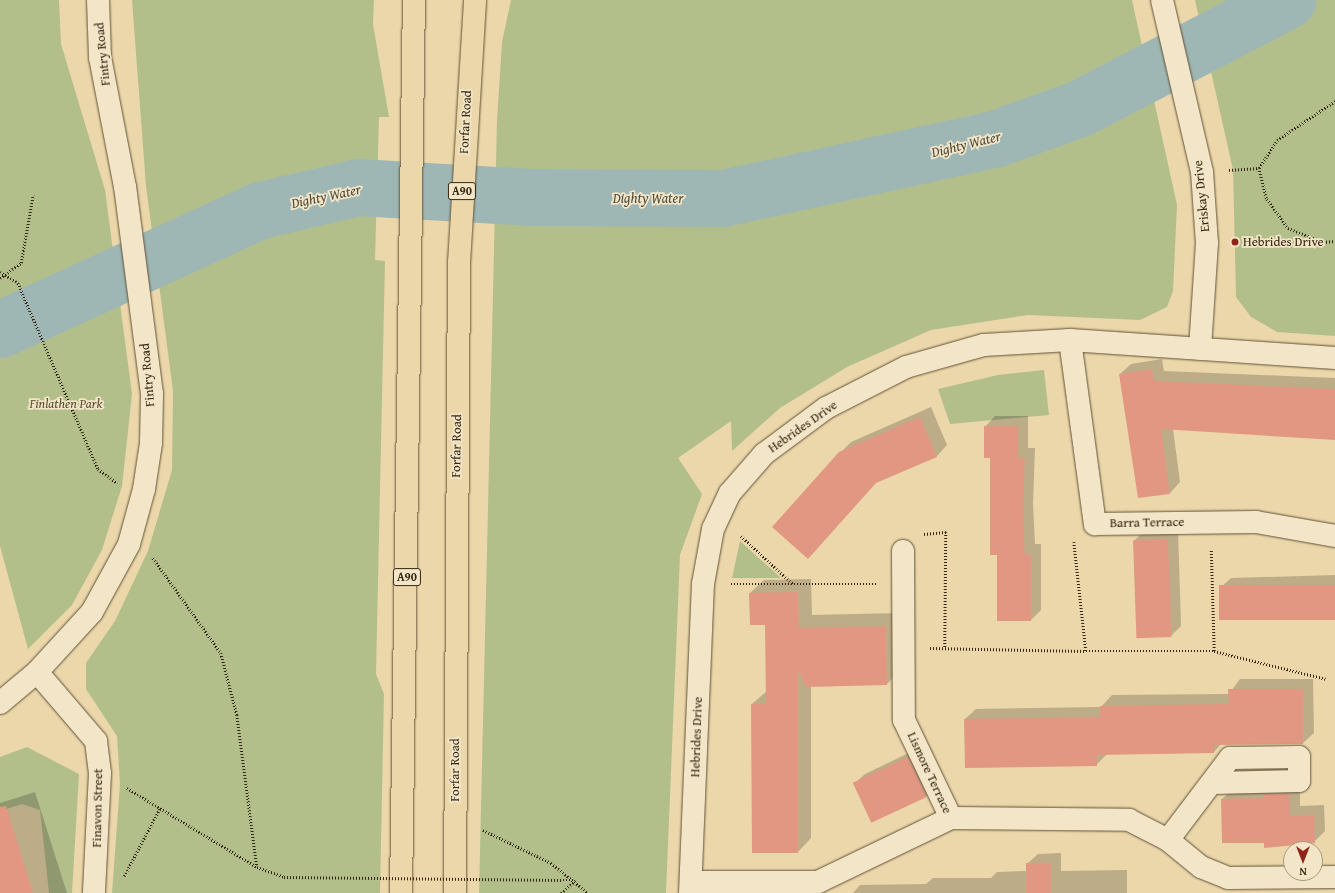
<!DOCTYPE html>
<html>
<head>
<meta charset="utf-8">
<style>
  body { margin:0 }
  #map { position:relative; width:1335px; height:893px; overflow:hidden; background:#ebd7aa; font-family:"Gentium Book Plus",serif }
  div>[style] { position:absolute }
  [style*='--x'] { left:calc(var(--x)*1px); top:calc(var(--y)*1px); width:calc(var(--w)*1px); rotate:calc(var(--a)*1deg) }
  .green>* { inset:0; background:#b3bf8b }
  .shadow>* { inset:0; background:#0003 }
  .river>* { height:57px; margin:-28.5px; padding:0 28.5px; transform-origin:28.5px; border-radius:28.5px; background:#9eb7b5 }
  .building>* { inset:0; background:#e29783; transform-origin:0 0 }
  .path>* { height:2.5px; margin-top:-1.25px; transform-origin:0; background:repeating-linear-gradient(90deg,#342611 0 1px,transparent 0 3px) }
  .roads { filter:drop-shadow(0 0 1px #625237) drop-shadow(0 0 1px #625237) }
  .minor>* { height:22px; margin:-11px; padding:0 11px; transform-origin:11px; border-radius:11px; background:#f2e5c8 }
  .highway>* { height:22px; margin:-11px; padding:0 11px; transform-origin:11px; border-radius:11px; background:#ebd7aa }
  .path-bridge>* { height:2.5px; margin-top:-1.25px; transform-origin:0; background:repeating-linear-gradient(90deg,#342611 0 1px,transparent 0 3px) }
  .dots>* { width:11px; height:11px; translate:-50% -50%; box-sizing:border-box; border:2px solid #f2e5c8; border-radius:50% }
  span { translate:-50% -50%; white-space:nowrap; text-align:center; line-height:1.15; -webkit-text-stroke:3.5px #f2e5c8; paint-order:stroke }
  .shield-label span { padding:1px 3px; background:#f2e5c8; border:1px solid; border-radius:3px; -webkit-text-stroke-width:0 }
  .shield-label { font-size:12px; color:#342611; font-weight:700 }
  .street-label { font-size:13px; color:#342611 }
  .poi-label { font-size:13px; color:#342611 }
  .left { translate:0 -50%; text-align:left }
  .park-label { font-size:13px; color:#544c30; font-style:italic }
  .water-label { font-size:14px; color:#4e4a3a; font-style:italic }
  .north { position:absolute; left:1283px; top:841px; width:40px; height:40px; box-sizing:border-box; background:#f2e5c8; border:1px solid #a6997f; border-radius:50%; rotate:180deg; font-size:11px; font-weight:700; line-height:16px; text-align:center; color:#342611 }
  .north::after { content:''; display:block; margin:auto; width:14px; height:18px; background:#8f2418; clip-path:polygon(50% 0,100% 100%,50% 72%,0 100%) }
</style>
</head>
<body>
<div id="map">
  <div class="green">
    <i style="clip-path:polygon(0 0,59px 0,61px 44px,105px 190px,132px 394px,122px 486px,102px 550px,72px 605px,28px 649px,0 546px)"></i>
    <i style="clip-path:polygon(132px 0,374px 0,373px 24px,389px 117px,379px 117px,375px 260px,385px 261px,376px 674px,384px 694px,380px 893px,112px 893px,120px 784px,117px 736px,86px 689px,86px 663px,115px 621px,148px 551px,172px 470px,173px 391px,146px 186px)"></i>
    <i style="clip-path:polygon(511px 0,1132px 0,1177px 205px,1173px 291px,1167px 307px,1140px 320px,1028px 315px,931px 330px,847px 367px,780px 408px,732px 451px,731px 421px,678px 458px,702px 494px,680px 555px,666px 893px,479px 893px,497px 120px,502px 42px)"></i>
    <i style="clip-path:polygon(1195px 0,1335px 0,1335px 336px,1277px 332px,1251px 317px,1236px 297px,1233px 170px)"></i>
    <i style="clip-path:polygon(1044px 370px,1049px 415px,950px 424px,938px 389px,998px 375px)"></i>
    <i style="clip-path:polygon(740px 541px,781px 578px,732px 578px)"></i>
    <i style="clip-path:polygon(27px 747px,79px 774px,72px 893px,49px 893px,40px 810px,22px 804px,0 811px,0 757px)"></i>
  </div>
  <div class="shadow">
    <i style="clip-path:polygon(1162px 359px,1164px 371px,1335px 378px,1335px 439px,1173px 429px,1180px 482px,1170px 493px,1120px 374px,1131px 364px)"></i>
    <i style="clip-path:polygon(931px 407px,947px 445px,937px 456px,877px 481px,840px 453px,851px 442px)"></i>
    <i style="clip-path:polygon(995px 416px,1028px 416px,1028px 448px,1035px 448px,1033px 504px,1035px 544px,1041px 544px,1041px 610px,1031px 620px,998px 554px,991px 457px,985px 427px)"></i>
    <i style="clip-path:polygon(1178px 529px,1181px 626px,1171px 636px,1134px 541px,1145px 530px)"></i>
    <i style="clip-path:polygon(1335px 575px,1335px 619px,1220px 588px,1231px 578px)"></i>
    <i style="clip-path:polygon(811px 579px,812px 615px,899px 613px,900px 671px,887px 684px,811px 686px,811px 838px,798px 852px,752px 704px,767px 691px,766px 624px,750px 593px,764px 580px)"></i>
    <i style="clip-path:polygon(1240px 679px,1313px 679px,1314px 733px,1303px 743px,1221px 744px,1214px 752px,1107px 754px,1096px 765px,965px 719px,976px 709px,1101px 707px,1112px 695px,1229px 694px)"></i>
    <i style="clip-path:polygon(919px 748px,937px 786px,927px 796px,854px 784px,865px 774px)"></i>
    <i style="clip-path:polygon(1300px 784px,1300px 806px,1324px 805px,1325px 831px,1314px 842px,1265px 847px,1265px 842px,1222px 799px,1233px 789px)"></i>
    <i style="clip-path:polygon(35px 792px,67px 893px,0 893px,0 803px)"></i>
    <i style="clip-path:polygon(1061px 853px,1061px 871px,1127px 870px,1127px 893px,853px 893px,860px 885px,926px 884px,933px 878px,991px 878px,997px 872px,1027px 871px,1027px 864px,1038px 854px)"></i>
  </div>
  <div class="river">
    <i style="--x:0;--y:329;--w:286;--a:-24.6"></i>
    <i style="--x:260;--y:210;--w:101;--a:-13.2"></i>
    <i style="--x:358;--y:187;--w:172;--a:3.3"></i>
    <i style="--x:530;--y:197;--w:193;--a:0.3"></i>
    <i style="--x:723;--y:198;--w:277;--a:-12.3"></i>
    <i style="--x:994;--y:139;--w:89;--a:-19.7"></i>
    <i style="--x:1078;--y:109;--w:236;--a:-27.5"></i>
  </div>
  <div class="building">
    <i style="clip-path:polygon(1152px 369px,1154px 381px,1335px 389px,1335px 440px,1161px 429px,1170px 494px,1138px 498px,1119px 374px)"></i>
    <i style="clip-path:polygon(920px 417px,937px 457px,876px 483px,808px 559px,772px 527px,839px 452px)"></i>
    <i style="clip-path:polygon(984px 426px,1018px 426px,1018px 458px,1025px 458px,1023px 515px,1025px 555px,1031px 555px,1031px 621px,997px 621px,997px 555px,990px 555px,990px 458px,984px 458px)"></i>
    <i style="left:1168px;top:539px;width:98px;height:35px;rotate:88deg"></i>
    <i style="left:1335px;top:585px;width:35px;height:116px;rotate:90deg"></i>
    <i style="clip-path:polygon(798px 592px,799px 628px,886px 626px,887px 685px,806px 687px,798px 669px,798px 853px,752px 853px,751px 704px,766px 704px,765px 625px,750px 625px,749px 593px)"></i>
    <i style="clip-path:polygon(1228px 689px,1303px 689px,1303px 744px,1214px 745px,1214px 753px,1097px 755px,1097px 766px,965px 768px,964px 719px,1100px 717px,1100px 706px,1229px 704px)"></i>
    <i style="left:908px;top:757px;width:44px;height:61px;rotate:65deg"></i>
    <i style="clip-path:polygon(1264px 794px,1289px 794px,1290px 816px,1314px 815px,1315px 843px,1264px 848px,1264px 843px,1222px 843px,1221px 799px,1264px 798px)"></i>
    <i style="clip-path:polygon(6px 806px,33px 893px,0 893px,0 807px)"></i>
    <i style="left:1051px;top:863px;width:30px;height:25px;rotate:90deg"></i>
  </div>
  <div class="path">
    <i style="--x:1259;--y:168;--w:33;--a:-57"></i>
    <i style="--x:1277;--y:140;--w:70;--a:-33.9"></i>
    <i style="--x:1229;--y:170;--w:30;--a:-4"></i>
    <i style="--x:1259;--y:168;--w:32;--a:76"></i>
    <i style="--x:1267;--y:199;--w:36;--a:54"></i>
    <i style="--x:1288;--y:228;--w:38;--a:22"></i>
    <i style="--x:1323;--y:242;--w:12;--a:-5"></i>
    <i style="--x:0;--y:272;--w:21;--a:31"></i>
    <i style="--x:18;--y:283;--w:202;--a:66.7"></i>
    <i style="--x:98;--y:469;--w:24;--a:36"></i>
    <i style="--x:0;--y:278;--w:26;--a:-36"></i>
    <i style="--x:21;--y:263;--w:69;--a:-80"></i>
    <i style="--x:924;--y:534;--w:22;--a:-5"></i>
    <i style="--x:946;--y:532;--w:116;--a:90.5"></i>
    <i style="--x:741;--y:536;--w:71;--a:42.7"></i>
    <i style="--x:1074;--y:542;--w:110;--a:83.7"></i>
    <i style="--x:1086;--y:651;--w:128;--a:0"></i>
    <i style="--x:1214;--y:651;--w:101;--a:-91.7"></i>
    <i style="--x:153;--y:558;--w:117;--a:54.4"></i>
    <i style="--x:221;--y:653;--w:64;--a:75.5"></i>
    <i style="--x:237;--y:715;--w:153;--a:82.5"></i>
    <i style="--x:731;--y:584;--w:145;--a:0"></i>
    <i style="--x:930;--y:648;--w:156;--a:1.1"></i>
    <i style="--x:1214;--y:651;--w:115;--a:14"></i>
    <i style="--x:127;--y:788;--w:152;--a:31.3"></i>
    <i style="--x:257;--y:867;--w:29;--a:20"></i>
    <i style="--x:483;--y:830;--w:76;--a:25.9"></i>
    <i style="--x:551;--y:863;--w:48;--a:39"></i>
    <i style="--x:124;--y:876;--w:77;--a:-62.1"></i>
    <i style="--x:563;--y:880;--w:12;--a:0"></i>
    <i style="--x:561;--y:893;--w:20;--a:-41"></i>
  </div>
  <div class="roads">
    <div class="minor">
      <i style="--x:1162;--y:0;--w:177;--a:76.9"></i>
      <i style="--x:1202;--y:172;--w:71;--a:86"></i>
      <i style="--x:1207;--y:243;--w:106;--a:93.8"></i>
      <i style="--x:1070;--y:340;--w:186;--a:82.3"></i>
      <i style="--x:1095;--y:524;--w:161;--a:-0.7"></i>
      <i style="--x:1256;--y:522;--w:80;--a:10"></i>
      <i style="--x:903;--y:551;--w:169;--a:89.7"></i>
      <i style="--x:904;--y:720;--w:109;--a:64.4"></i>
      <i style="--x:37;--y:672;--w:91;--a:49.5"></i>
      <i style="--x:96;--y:741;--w:32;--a:83"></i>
      <i style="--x:100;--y:773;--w:120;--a:92.9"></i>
      <i style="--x:0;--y:703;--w:48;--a:-40"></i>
      <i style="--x:37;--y:672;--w:81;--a:-47.5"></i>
      <i style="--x:92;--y:612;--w:77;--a:-61.4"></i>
      <i style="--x:129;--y:544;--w:57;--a:-74.7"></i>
      <i style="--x:144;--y:489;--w:47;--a:-81.3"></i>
      <i style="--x:151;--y:443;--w:49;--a:-88.8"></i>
      <i style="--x:152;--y:394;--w:209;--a:-97.4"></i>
      <i style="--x:125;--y:187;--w:132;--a:-100.9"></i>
      <i style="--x:100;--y:57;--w:57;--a:-92"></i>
      <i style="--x:1168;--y:840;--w:103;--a:-52.9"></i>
      <i style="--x:1230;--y:758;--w:69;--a:-0.8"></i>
      <i style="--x:1299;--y:757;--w:24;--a:90"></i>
      <i style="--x:1299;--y:781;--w:86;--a:178.7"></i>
      <i style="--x:691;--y:882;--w:127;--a:0"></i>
      <i style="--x:818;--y:882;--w:148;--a:-25.7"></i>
      <i style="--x:951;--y:818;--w:178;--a:0.6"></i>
      <i style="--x:1129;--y:820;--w:44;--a:27.1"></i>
      <i style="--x:1168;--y:840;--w:43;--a:39.3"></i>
      <i style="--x:1201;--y:867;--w:29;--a:22"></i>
      <i style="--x:1228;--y:878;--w:107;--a:-0.5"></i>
      <i style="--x:690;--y:893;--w:309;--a:-87.6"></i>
      <i style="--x:703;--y:584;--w:56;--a:-79.7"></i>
      <i style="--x:713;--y:529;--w:40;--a:-65"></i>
      <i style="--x:730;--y:493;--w:52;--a:-48.9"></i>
      <i style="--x:764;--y:454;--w:77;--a:-36.6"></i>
      <i style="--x:826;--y:408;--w:90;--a:-27.1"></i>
      <i style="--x:906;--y:367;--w:81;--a:-15.8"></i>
      <i style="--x:984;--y:345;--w:86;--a:-3.3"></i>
      <i style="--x:1070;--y:340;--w:266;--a:3.9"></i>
    </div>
    <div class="highway">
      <i style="--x:401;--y:893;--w:893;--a:-89.17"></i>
      <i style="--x:455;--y:893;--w:630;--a:-89.64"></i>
      <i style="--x:459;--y:263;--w:263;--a:-86.5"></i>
    </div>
  </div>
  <div class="path-bridge">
    <i style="--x:284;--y:877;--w:279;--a:0.6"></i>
  </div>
  <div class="dots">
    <i style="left:1235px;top:242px;background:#8f2418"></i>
  </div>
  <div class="shield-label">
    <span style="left:462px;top:191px">A90</span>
    <span style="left:407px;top:577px">A90</span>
  </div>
  <div class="street-label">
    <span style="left:103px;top:54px;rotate:-96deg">Fintry Road</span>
    <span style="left:466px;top:122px;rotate:-87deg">Forfar Road</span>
    <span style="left:1202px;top:196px;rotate:-96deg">Eriskay Drive</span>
    <span style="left:148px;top:375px;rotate:-95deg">Fintry Road</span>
    <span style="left:803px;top:427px;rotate:-35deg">Hebrides Drive</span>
    <span style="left:457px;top:446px;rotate:-89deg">Forfar Road</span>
    <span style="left:1147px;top:523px;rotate:-1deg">Barra Terrace</span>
    <span style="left:697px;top:737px;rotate:-88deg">Hebrides Drive</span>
    <span style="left:455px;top:770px;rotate:-90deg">Forfar Road</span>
    <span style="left:929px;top:773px;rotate:65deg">Lismore Terrace</span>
    <span style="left:98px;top:808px;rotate:-89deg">Finavon Street</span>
  </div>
  <div class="poi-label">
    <span class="left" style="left:1243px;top:242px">Hebrides Drive</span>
  </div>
  <div class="park-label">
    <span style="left:66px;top:404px">Finlathen Park</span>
  </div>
  <div class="water-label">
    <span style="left:966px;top:144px;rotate:-14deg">Dighty Water</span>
    <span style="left:326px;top:196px;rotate:-12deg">Dighty Water</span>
    <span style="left:648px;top:198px">Dighty Water</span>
  </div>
  <div class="north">N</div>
</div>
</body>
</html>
